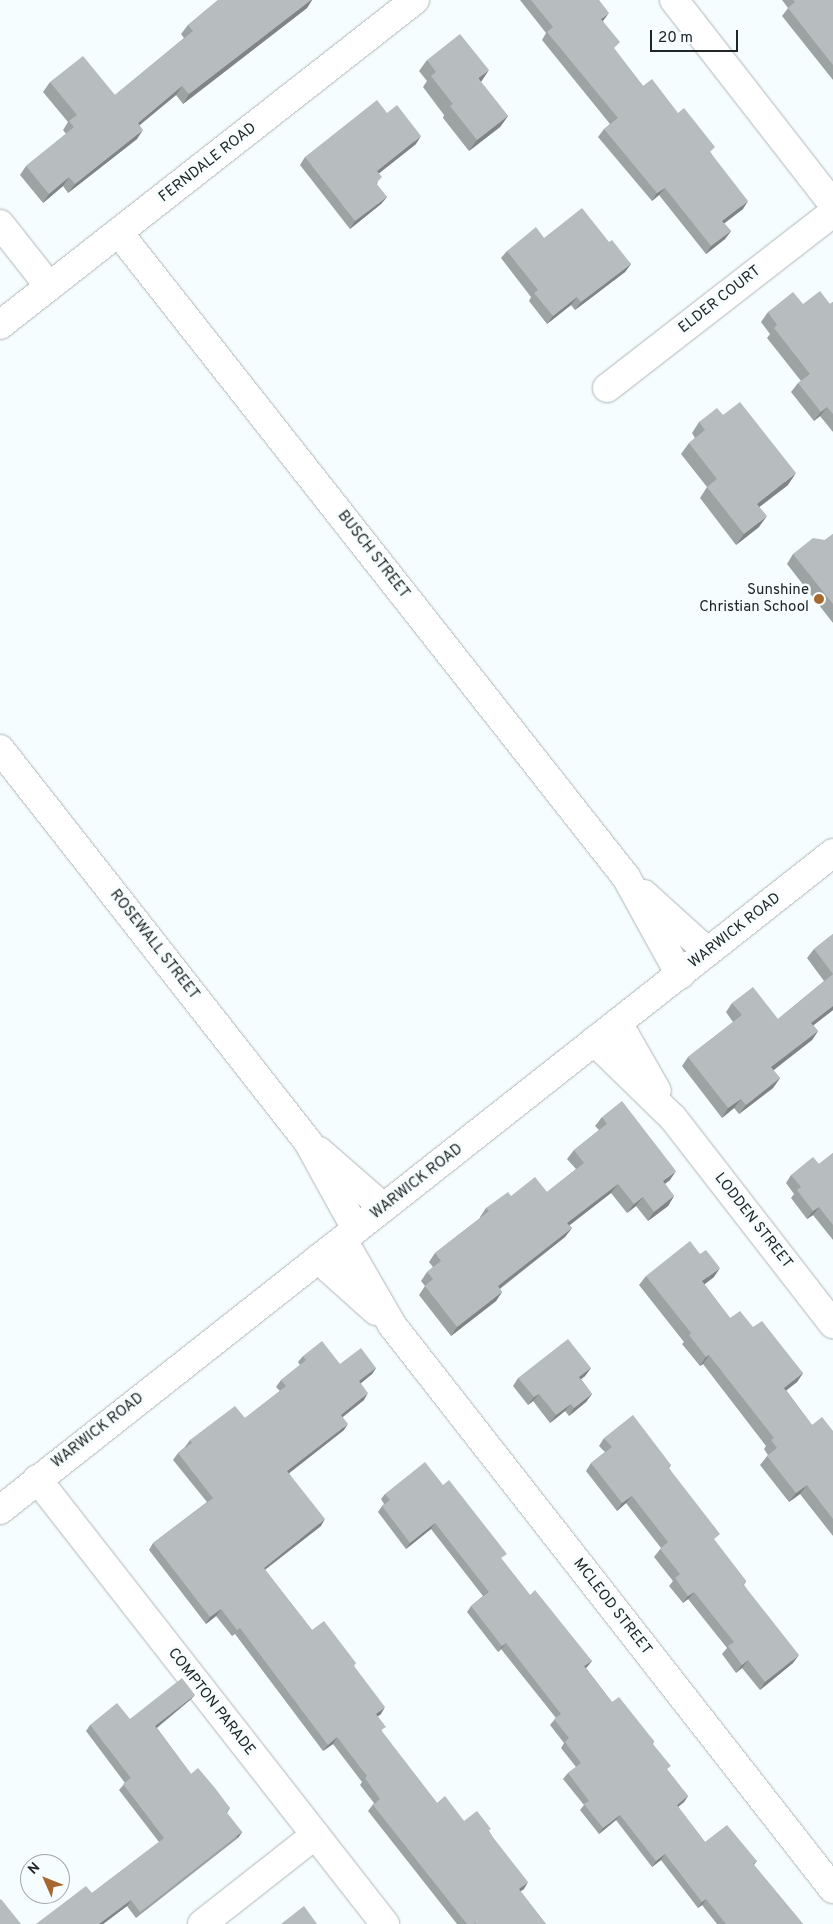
<!DOCTYPE html>
<html>
<head>
<meta charset="utf-8">
<style>
  body { margin:0 }
  #map { position:relative; width:833px; height:1924px; overflow:hidden; background:#f6fdfe; font-family:Overpass,sans-serif }
  div>[style] { position:absolute }
  [style*='--x'] { left:calc(var(--x)*1px); top:calc(var(--y)*1px); width:calc(var(--w)*1px); rotate:calc(var(--a)*1deg) }
  .roads { filter:drop-shadow(0 0 1px #afb6b7) drop-shadow(0 0 1px #afb6b7) }
  .minor>* { height:28px; margin:-14px; padding:0 14px; transform-origin:14px; border-radius:14px; background:#fff }
  .tertiary>* { height:28px; margin:-14px; padding:0 14px; transform-origin:14px; border-radius:14px; background:#fff }
  .wall>* { inset:0; background:#9da3a3 }
  .shaded-wall>* { inset:0; background:#808485; transform-origin:0 0 }
  .building>* { inset:0; background:#b7bdbe }
  .dots>* { width:14px; height:14px; translate:-50% -50%; box-sizing:border-box; border:2px solid #f6fdfe; border-radius:50% }
  span { translate:-50% -50%; white-space:nowrap; text-align:center; line-height:1.15; -webkit-text-stroke:5px #f6fdfe; paint-order:stroke }
  .street-label { font-size:15px; color:#222525 }
  .poi-label { font-size:15px; color:#222525 }
  .right { translate:-100% -50%; text-align:right }
  .north { position:absolute; left:20px; top:1854px; width:50px; height:50px; box-sizing:border-box; background:#f6fdfe; border:1px solid #a1a7a7; border-radius:50%; rotate:314deg; font-size:14px; font-weight:700; line-height:20px; text-align:center; color:#222525 }
  .north::after { content:''; display:block; margin:auto; width:18px; height:22px; background:#a7682f; clip-path:polygon(50% 0,100% 100%,50% 72%,0 100%) }
  .scale { position:absolute; left:650px; top:30px; width:88px; height:22px; box-sizing:border-box; border:2px solid #222525; border-top:0; padding-left:6px; font-size:15px; line-height:18px; white-space:nowrap; color:#222525; -webkit-text-stroke:4px #f6fdfe; paint-order:stroke }
</style>
</head>
<body>
<div id="map">
  <div class="roads">
    <div class="minor">
      <i style="--x:674;--y:0;--w:259;--a:52.1"></i>
      <i style="--x:0;--y:224;--w:79;--a:51.7"></i>
      <i style="--x:119;--y:233;--w:820;--a:51.79"></i>
      <i style="--x:626;--y:877;--w:112;--a:61.1"></i>
      <i style="--x:0;--y:325;--w:527;--a:-38.07"></i>
      <i style="--x:607;--y:388;--w:286;--a:-37.8"></i>
      <i style="--x:0;--y:749;--w:499;--a:51.9"></i>
      <i style="--x:308;--y:1142;--w:99;--a:61.1"></i>
      <i style="--x:644;--y:894;--w:86;--a:42.2"></i>
      <i style="--x:618;--y:1023;--w:78;--a:60.2"></i>
      <i style="--x:594;--y:1041;--w:110;--a:44.3"></i>
      <i style="--x:673;--y:1118;--w:261;--a:52.2"></i>
      <i style="--x:319;--y:1151;--w:86;--a:41.2"></i>
      <i style="--x:343;--y:1240;--w:98;--a:60"></i>
      <i style="--x:392;--y:1325;--w:716;--a:51.98"></i>
      <i style="--x:318;--y:1259;--w:78;--a:41.9"></i>
      <i style="--x:37;--y:1479;--w:565;--a:51.97"></i>
      <i style="--x:202;--y:1924;--w:144;--a:-38.2"></i>
    </div>
    <div class="tertiary">
      <i style="--x:0;--y:1510;--w:1061;--a:-38.26"></i>
    </div>
  </div>
  <div class="wall">
    <i style="clip-path:polygon(218px 0,312px 0,307px 8px,183px 104px,176px 95px,140px 125px,137px 139px,68px 193px,63px 186px,43px 203px,20px 175px,26px 166px,66px 134px,63px 130px,68px 122px,43px 92px,50px 82px,115px 95px,184px 38px,181px 34px,188px 25px)"></i>
    <i style="clip-path:polygon(520px 0,599px 0,603px 21px,615px 50px,643px 86px,711px 153px,743px 209px,724px 223px,731px 231px,725px 239px,706px 254px,659px 195px,652px 201px,598px 137px,604px 129px,610px 124px,542px 40px,546px 33px)"></i>
    <i style="clip-path:polygon(782px 0,833px 0,833px 80px,782px 16px,788px 8px)"></i>
    <i style="clip-path:polygon(427px 60px,481px 82px,508px 116px,500px 127px,469px 151px,443px 118px,444px 115px,423px 87px,427px 81px,419px 71px)"></i>
    <i style="clip-path:polygon(387px 113px,416px 144px,379px 173px,377px 185px,387px 197px,381px 204px,350px 229px,300px 165px,305px 157px)"></i>
    <i style="clip-path:polygon(544px 238px,609px 242px,631px 264px,625px 272px,575px 310px,571px 305px,547px 324px,529px 301px,531px 297px,501px 258px,507px 251px)"></i>
    <i style="clip-path:polygon(833px 302px,833px 432px,820px 416px,814px 421px,791px 392px,798px 383px,801px 381px,767px 338px,770px 334px,761px 322px,768px 312px,803px 304px,830px 304px)"></i>
    <i style="clip-path:polygon(723px 415px,788px 485px,759px 507px,759px 527px,736px 545px,700px 498px,707px 487px,681px 454px,689px 443px,695px 438px,692px 433px,699px 422px)"></i>
    <i style="clip-path:polygon(833px 534px,833px 623px,787px 564px,793px 554px,825px 540px)"></i>
    <i style="clip-path:polygon(833px 934px,833px 1010px,813px 1025px,818px 1031px,812px 1040px,773px 1070px,780px 1078px,773px 1088px,739px 1114px,734px 1108px,722px 1118px,682px 1066px,688px 1057px,733px 1022px,726px 1012px,732px 1003px,778px 1019px,824px 981px,807px 958px,814px 949px)"></i>
    <i style="clip-path:polygon(602px 1117px,670px 1180px,665px 1184px,674px 1196px,668px 1206px,648px 1221px,636px 1206px,627px 1213px,611px 1193px,569px 1225px,572px 1228px,565px 1237px,500px 1289px,502px 1292px,496px 1301px,451px 1336px,419px 1295px,425px 1286px,421px 1281px,427px 1272px,433px 1267px,429px 1262px,435px 1253px,480px 1218px,480px 1217px,486px 1208px,511px 1196px,547px 1192px,576px 1169px,567px 1159px,574px 1150px,599px 1130px,595px 1126px)"></i>
    <i style="clip-path:polygon(833px 1153px,833px 1240px,813px 1215px,807px 1219px,791px 1198px,794px 1194px,786px 1183px,791px 1175px,819px 1164px)"></i>
    <i style="clip-path:polygon(646px 1276px,714px 1277px,704px 1284px,730px 1318px,753px 1327px,803px 1373px,797px 1382px,786px 1390px,812px 1425px,833px 1431px,833px 1536px,800px 1494px,789px 1502px,760px 1465px,768px 1455px,764px 1449px,766px 1446px,703px 1364px,700px 1366px,682px 1344px,684px 1342px,639px 1285px)"></i>
    <i style="clip-path:polygon(303px 1356px,340px 1364px,376px 1368px,372px 1374px,361px 1383px,364px 1400px,343px 1417px,344px 1430px,289px 1473px,321px 1526px,265px 1570px,312px 1630px,354px 1666px,381px 1714px,378px 1716px,382px 1732px,437px 1803px,464px 1821px,489px 1831px,524px 1889px,520px 1891px,546px 1924px,457px 1924px,368px 1811px,374px 1803px,360px 1785px,362px 1782px,333px 1744px,323px 1751px,235px 1634px,232px 1636px,216px 1616px,206px 1624px,149px 1550px,153px 1543px,207px 1502px,173px 1460px,178px 1453px,185px 1447px,190px 1440px,245px 1418px,280px 1391px,276px 1387px,281px 1380px,300px 1365px,298px 1362px)"></i>
    <i style="clip-path:polygon(591px 1368px,585px 1376px,581px 1379px,592px 1394px,586px 1402px,569px 1416px,565px 1411px,550px 1423px,533px 1401px,528px 1405px,513px 1386px,518px 1378px)"></i>
    <i style="clip-path:polygon(604px 1438px,671px 1465px,669px 1468px,715px 1541px,746px 1581px,744px 1585px,793px 1663px,760px 1690px,742px 1668px,736px 1673px,722px 1654px,727px 1648px,688px 1599px,683px 1603px,669px 1586px,673px 1581px,654px 1557px,661px 1548px,626px 1503px,617px 1511px,586px 1471px,591px 1463px,605px 1452px,599px 1446px)"></i>
    <i style="clip-path:polygon(443px 1485px,530px 1595px,592px 1661px,586px 1668px,612px 1702px,654px 1741px,653px 1744px,668px 1771px,688px 1796px,684px 1802px,678px 1807px,705px 1842px,757px 1861px,754px 1865px,803px 1924px,717px 1924px,702px 1905px,698px 1908px,661px 1860px,652px 1867px,616px 1820px,599px 1834px,580px 1810px,584px 1805px,563px 1779px,568px 1773px,576px 1767px,561px 1748px,564px 1743px,550px 1725px,556px 1718px,501px 1649px,498px 1652px,467px 1612px,471px 1606px,483px 1596px,431px 1529px,406px 1549px,378px 1512px,382px 1506px,384px 1504px,381px 1499px,385px 1494px)"></i>
    <i style="clip-path:polygon(195px 1695px,190px 1700px,157px 1728px,191px 1774px,230px 1808px,227px 1813px,242px 1832px,238px 1838px,136px 1918px,127px 1906px,103px 1924px,36px 1924px,92px 1893px,159px 1842px,119px 1790px,125px 1783px,86px 1731px,90px 1725px,130px 1719px)"></i>
  </div>
  <div class="shaded-wall">
    <i style="clip-path:polygon(311px 0,312px 0,307px 8px,183px 104px,189px 94px)"></i>
    <i style="clip-path:polygon(609px 13px,603px 21px,596px 27px,601px 19px)"></i>
    <i style="clip-path:polygon(489px 70px,481px 82px,478px 78px)"></i>
    <i style="clip-path:polygon(182px 86px,176px 95px,131px 132px,138px 123px)"></i>
    <i style="clip-path:polygon(508px 116px,500px 127px,469px 151px,477px 140px)"></i>
    <i style="clip-path:polygon(143px 130px,137px 139px,68px 193px,75px 184px)"></i>
    <i style="clip-path:polygon(421px 136px,416px 144px,372px 179px,377px 171px)"></i>
    <i style="clip-path:polygon(69px 177px,63px 186px,43px 203px,49px 194px)"></i>
    <i style="clip-path:polygon(665px 188px,659px 195px,652px 201px,657px 193px)"></i>
    <i style="clip-path:polygon(387px 197px,381px 204px,350px 229px,355px 221px)"></i>
    <i style="clip-path:polygon(748px 201px,743px 209px,717px 229px,722px 221px)"></i>
    <i style="clip-path:polygon(731px 231px,725px 239px,706px 254px,711px 246px)"></i>
    <i style="clip-path:polygon(631px 264px,625px 272px,575px 310px,581px 302px)"></i>
    <i style="clip-path:polygon(577px 297px,571px 305px,547px 324px,553px 316px)"></i>
    <i style="clip-path:polygon(827px 407px,820px 416px,814px 421px,821px 412px)"></i>
    <i style="clip-path:polygon(796px 473px,788px 485px,749px 515px,757px 504px)"></i>
    <i style="clip-path:polygon(767px 516px,759px 527px,736px 545px,744px 534px)"></i>
    <i style="clip-path:polygon(833px 1006px,833px 1010px,805px 1032px,811px 1023px)"></i>
    <i style="clip-path:polygon(818px 1031px,812px 1040px,765px 1077px,771px 1067px)"></i>
    <i style="clip-path:polygon(780px 1078px,773px 1088px,739px 1114px,746px 1105px)"></i>
    <i style="clip-path:polygon(741px 1099px,734px 1108px,722px 1118px,728px 1108px)"></i>
    <i style="clip-path:polygon(676px 1171px,670px 1180px,656px 1190px,663px 1181px)"></i>
    <i style="clip-path:polygon(618px 1184px,611px 1193px,561px 1232px,567px 1223px)"></i>
    <i style="clip-path:polygon(674px 1196px,668px 1206px,648px 1221px,654px 1212px)"></i>
    <i style="clip-path:polygon(643px 1197px,636px 1206px,627px 1213px,634px 1204px)"></i>
    <i style="clip-path:polygon(819px 1207px,813px 1215px,807px 1219px,813px 1211px)"></i>
    <i style="clip-path:polygon(572px 1228px,565px 1237px,491px 1295px,498px 1286px)"></i>
    <i style="clip-path:polygon(720px 1268px,714px 1277px,696px 1291px,702px 1281px)"></i>
    <i style="clip-path:polygon(502px 1292px,496px 1301px,451px 1336px,457px 1327px)"></i>
    <i style="clip-path:polygon(709px 1355px,703px 1364px,700px 1366px,706px 1357px)"></i>
    <i style="clip-path:polygon(376px 1368px,372px 1374px,355px 1388px,359px 1381px)"></i>
    <i style="clip-path:polygon(591px 1368px,585px 1376px,574px 1385px,579px 1377px)"></i>
    <i style="clip-path:polygon(803px 1373px,797px 1382px,778px 1397px,784px 1388px)"></i>
    <i style="clip-path:polygon(368px 1393px,364px 1400px,337px 1421px,341px 1415px)"></i>
    <i style="clip-path:polygon(539px 1394px,533px 1401px,528px 1405px,534px 1397px)"></i>
    <i style="clip-path:polygon(592px 1394px,586px 1402px,569px 1416px,574px 1408px)"></i>
    <i style="clip-path:polygon(571px 1404px,565px 1411px,550px 1423px,556px 1415px)"></i>
    <i style="clip-path:polygon(348px 1424px,344px 1430px,283px 1478px,287px 1471px)"></i>
    <i style="clip-path:polygon(807px 1485px,800px 1494px,789px 1502px,796px 1493px)"></i>
    <i style="clip-path:polygon(632px 1496px,626px 1503px,617px 1511px,622px 1503px)"></i>
    <i style="clip-path:polygon(325px 1519px,321px 1526px,259px 1574px,264px 1568px)"></i>
    <i style="clip-path:polygon(435px 1523px,431px 1529px,406px 1549px,410px 1543px)"></i>
    <i style="clip-path:polygon(694px 1592px,688px 1599px,683px 1603px,688px 1596px)"></i>
    <i style="clip-path:polygon(221px 1609px,216px 1616px,206px 1624px,210px 1617px)"></i>
    <i style="clip-path:polygon(506px 1643px,501px 1649px,498px 1652px,502px 1646px)"></i>
    <i style="clip-path:polygon(799px 1655px,793px 1663px,760px 1690px,765px 1682px)"></i>
    <i style="clip-path:polygon(748px 1660px,742px 1668px,736px 1673px,742px 1665px)"></i>
    <i style="clip-path:polygon(592px 1661px,587px 1667px,580px 1672px,584px 1666px)"></i>
    <i style="clip-path:polygon(195px 1695px,190px 1700px,151px 1732px,155px 1726px)"></i>
    <i style="clip-path:polygon(385px 1707px,381px 1714px,372px 1721px,376px 1714px)"></i>
    <i style="clip-path:polygon(337px 1737px,333px 1744px,323px 1751px,328px 1745px)"></i>
    <i style="clip-path:polygon(688px 1796px,684px 1802px,673px 1811px,677px 1805px)"></i>
    <i style="clip-path:polygon(620px 1815px,616px 1820px,599px 1834px,603px 1828px)"></i>
    <i style="left:242px;top:1832px;width:7px;height:130px;rotate:124deg"></i>
    <i style="clip-path:polygon(665px 1854px,661px 1860px,652px 1867px,656px 1861px)"></i>
    <i style="clip-path:polygon(528px 1882px,524px 1889px,514px 1896px,519px 1889px)"></i>
    <i style="clip-path:polygon(706px 1899px,702px 1905px,698px 1908px,702px 1902px)"></i>
    <i style="clip-path:polygon(131px 1900px,127px 1906px,103px 1924px,99px 1924px)"></i>
  </div>
  <div class="building">
    <i style="clip-path:polygon(218px 0,311px 0,189px 94px,182px 86px,138px 123px,143px 130px,75px 184px,69px 177px,49px 194px,26px 166px,74px 127px,69px 121px,77px 115px,50px 82px,83px 56px,115px 95px,193px 31px,188px 25px)"></i>
    <i style="clip-path:polygon(531px 0,599px 0,609px 13px,601px 19px,620px 42px,614px 48px,643px 86px,652px 79px,678px 113px,684px 108px,715px 147px,710px 152px,748px 201px,722px 221px,731px 231px,711px 246px,665px 188px,657px 193px,604px 129px,618px 118px,547px 32px,553px 27px)"></i>
    <i style="clip-path:polygon(793px 0,833px 0,833px 65px,788px 8px,795px 2px)"></i>
    <i style="clip-path:polygon(460px 34px,489px 70px,478px 78px,508px 116px,477px 140px,450px 106px,453px 104px,431px 76px,436px 72px,427px 60px)"></i>
    <i style="clip-path:polygon(377px 100px,387px 113px,397px 105px,421px 136px,377px 171px,382px 177px,376px 183px,387px 197px,355px 221px,305px 157px)"></i>
    <i style="clip-path:polygon(582px 208px,609px 242px,612px 240px,631px 264px,581px 302px,577px 297px,553px 316px,534px 293px,538px 290px,507px 251px,536px 227px,544px 238px)"></i>
    <i style="clip-path:polygon(820px 291px,830px 304px,833px 302px,833px 414px,827px 407px,821px 412px,798px 383px,810px 374px,774px 328px,777px 325px,768px 312px,793px 292px,803px 304px)"></i>
    <i style="clip-path:polygon(740px 402px,796px 473px,757px 504px,767px 516px,744px 534px,707px 487px,717px 479px,689px 443px,705px 430px,699px 422px,717px 408px,723px 415px)"></i>
    <i style="clip-path:polygon(833px 534px,833px 604px,793px 554px,813px 538px,825px 540px)"></i>
    <i style="clip-path:polygon(833px 934px,833px 1006px,811px 1023px,818px 1031px,771px 1067px,780px 1078px,746px 1105px,741px 1099px,728px 1108px,688px 1057px,742px 1015px,732px 1003px,753px 987px,778px 1019px,833px 974px,814px 949px)"></i>
    <i style="clip-path:polygon(622px 1101px,676px 1171px,663px 1181px,674px 1196px,654px 1212px,643px 1197px,634px 1204px,618px 1184px,567px 1223px,572px 1228px,498px 1286px,502px 1292px,457px 1327px,425px 1286px,433px 1279px,427px 1272px,441px 1261px,435px 1253px,489px 1211px,486px 1208px,508px 1192px,511px 1196px,535px 1177px,547px 1192px,584px 1163px,574px 1150px,607px 1124px,602px 1117px)"></i>
    <i style="clip-path:polygon(833px 1153px,833px 1225px,819px 1207px,813px 1211px,797px 1190px,801px 1187px,791px 1175px,813px 1157px,819px 1164px)"></i>
    <i style="clip-path:polygon(690px 1241px,700px 1254px,706px 1250px,720px 1268px,702px 1281px,730px 1318px,740px 1311px,753px 1327px,762px 1321px,803px 1373px,784px 1388px,812px 1425px,822px 1417px,833px 1431px,833px 1519px,807px 1485px,796px 1493px,767px 1456px,777px 1448px,771px 1440px,774px 1438px,709px 1355px,706px 1357px,689px 1335px,691px 1333px,646px 1276px)"></i>
    <i style="clip-path:polygon(568px 1339px,591px 1368px,579px 1377px,592px 1394px,574px 1408px,571px 1404px,556px 1415px,539px 1394px,534px 1397px,518px 1378px)"></i>
    <i style="clip-path:polygon(322px 1341px,340px 1364px,361px 1348px,376px 1368px,359px 1381px,368px 1393px,341px 1415px,348px 1424px,287px 1471px,325px 1519px,264px 1568px,312px 1630px,324px 1621px,356px 1663px,354px 1666px,385px 1707px,376px 1714px,386px 1727px,381px 1730px,437px 1803px,445px 1796px,464px 1821px,477px 1811px,491px 1829px,488px 1831px,528px 1882px,519px 1889px,546px 1924px,476px 1924px,475px 1923px,474px 1924px,467px 1924px,373px 1805px,380px 1799px,365px 1778px,367px 1776px,337px 1737px,328px 1745px,240px 1628px,237px 1630px,221px 1609px,210px 1617px,153px 1543px,213px 1498px,178px 1453px,192px 1443px,190px 1440px,235px 1406px,245px 1418px,286px 1386px,281px 1380px,306px 1360px,303px 1356px)"></i>
    <i style="clip-path:polygon(633px 1415px,671px 1465px,668px 1467px,720px 1534px,714px 1539px,746px 1581px,743px 1584px,799px 1655px,765px 1682px,748px 1660px,742px 1665px,728px 1646px,734px 1642px,694px 1592px,688px 1596px,675px 1578px,680px 1574px,660px 1549px,668px 1542px,632px 1496px,622px 1503px,591px 1463px,612px 1447px,604px 1438px)"></i>
    <i style="clip-path:polygon(425px 1462px,443px 1485px,449px 1480px,507px 1554px,501px 1558px,530px 1595px,535px 1590px,592px 1661px,584px 1666px,612px 1702px,619px 1697px,654px 1741px,652px 1743px,671px 1766px,667px 1769px,688px 1796px,677px 1805px,705px 1842px,727px 1825px,757px 1861px,753px 1864px,803px 1924px,726px 1924px,706px 1899px,702px 1902px,665px 1854px,656px 1861px,620px 1815px,603px 1828px,584px 1804px,589px 1801px,568px 1773px,581px 1763px,565px 1742px,569px 1738px,554px 1719px,561px 1714px,506px 1643px,502px 1646px,471px 1606px,489px 1592px,435px 1523px,410px 1543px,382px 1506px,390px 1500px,385px 1494px)"></i>
    <i style="clip-path:polygon(182px 1678px,195px 1695px,155px 1726px,191px 1774px,198px 1768px,215px 1788px,230px 1808px,226px 1812px,242px 1832px,140px 1912px,131px 1900px,99px 1924px,36px 1924px,86px 1886px,92px 1893px,164px 1838px,123px 1784px,131px 1778px,90px 1725px,117px 1703px,130px 1719px)"></i>
    <i style="clip-path:polygon(1px 1899px,21px 1924px,0 1924px,0 1900px)"></i>
    <i style="clip-path:polygon(304px 1906px,317px 1924px,281px 1924px)"></i>
  </div>
  <div class="dots">
    <i style="left:819px;top:599px;background:#a7682f"></i>
  </div>
  <div class="street-label">
    <span style="left:208px;top:163px;rotate:-38deg">FERNDALE ROAD</span>
    <span style="left:720px;top:300px;rotate:-38deg">ELDER COURT</span>
    <span style="left:373px;top:555px;rotate:52deg">BUSCH STREET</span>
    <span style="left:735px;top:931px;rotate:-38deg">WARWICK ROAD</span>
    <span style="left:154px;top:945px;rotate:52deg">ROSEWALL STREET</span>
    <span style="left:417px;top:1182px;rotate:-38deg">WARWICK ROAD</span>
    <span style="left:753px;top:1221px;rotate:52deg">LODDEN STREET</span>
    <span style="left:98px;top:1431px;rotate:-38deg">WARWICK ROAD</span>
    <span style="left:612px;top:1607px;rotate:52deg">MCLEOD STREET</span>
    <span style="left:211px;top:1702px;rotate:52deg">COMPTON PARADE</span>
  </div>
  <div class="poi-label">
    <span class="right" style="left:809px;top:599px">Sunshine<br>Christian School</span>
  </div>
  <div class="north">N</div>
  <div class="scale">20 m</div>
</div>
</body>
</html>
